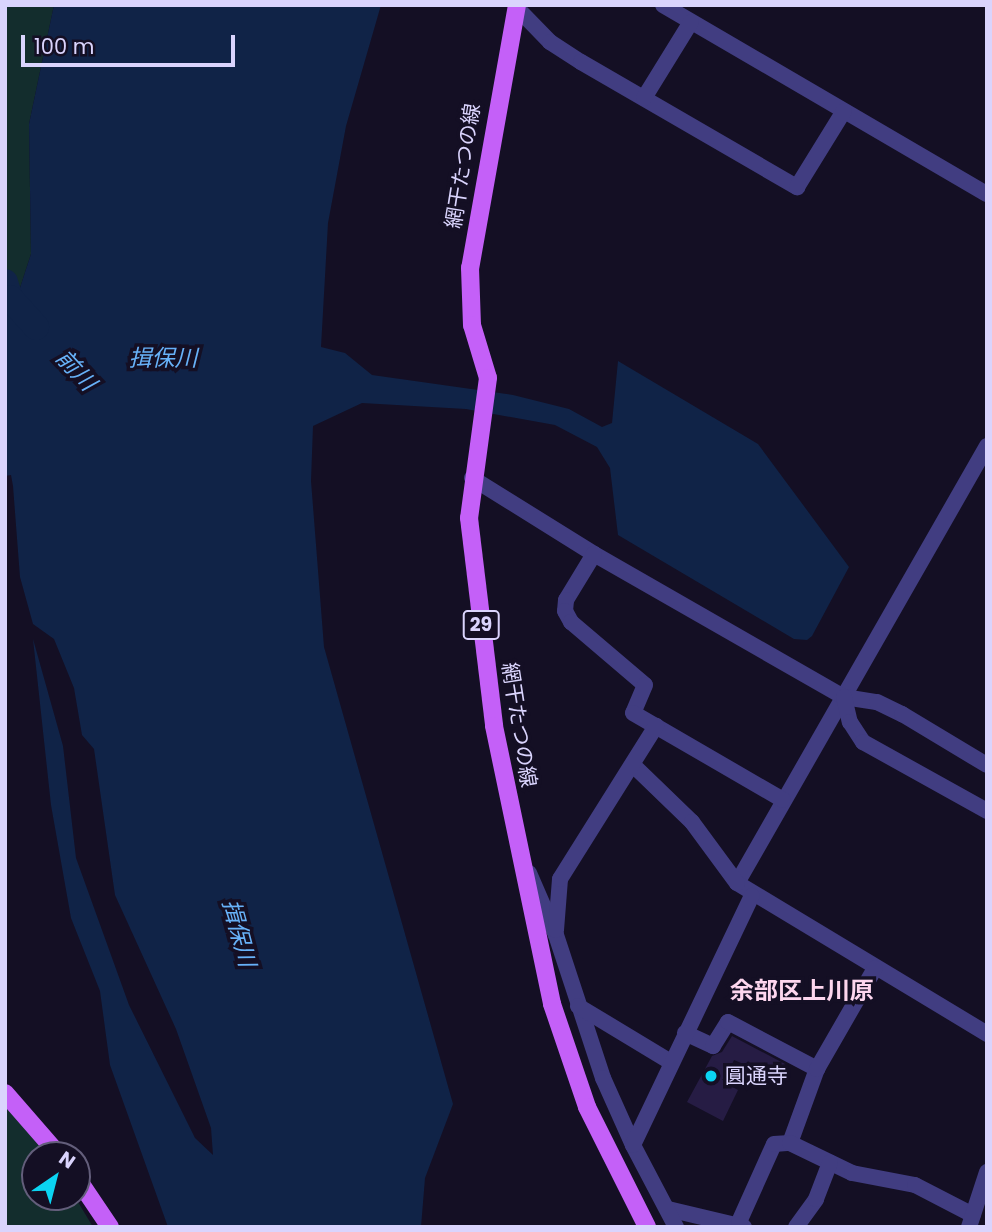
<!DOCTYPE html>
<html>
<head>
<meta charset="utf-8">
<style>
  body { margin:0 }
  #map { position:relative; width:992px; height:1232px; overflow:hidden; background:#140f24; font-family:Poppins,"Noto Sans JP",sans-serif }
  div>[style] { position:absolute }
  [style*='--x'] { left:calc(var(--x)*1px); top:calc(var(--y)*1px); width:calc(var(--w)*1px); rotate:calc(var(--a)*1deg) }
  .green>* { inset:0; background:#132d2d }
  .water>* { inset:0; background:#102347 }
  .river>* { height:26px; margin:-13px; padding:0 13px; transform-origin:13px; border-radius:13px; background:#102347 }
  .building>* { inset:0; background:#261c44 }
  .minor>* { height:16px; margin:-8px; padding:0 8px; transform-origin:8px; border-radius:8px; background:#413d81 }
  .major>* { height:18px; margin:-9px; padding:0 9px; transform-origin:9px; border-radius:9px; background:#c460f8 }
  .dots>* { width:19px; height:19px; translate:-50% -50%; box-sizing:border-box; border:4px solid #140f24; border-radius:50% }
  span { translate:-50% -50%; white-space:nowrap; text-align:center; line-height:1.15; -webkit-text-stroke:7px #140f24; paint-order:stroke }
  .shield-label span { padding:2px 5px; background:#140f24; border:2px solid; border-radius:5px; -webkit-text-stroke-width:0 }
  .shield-label { font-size:19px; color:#dad4fd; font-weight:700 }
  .street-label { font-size:21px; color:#dad4fd }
  .poi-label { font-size:21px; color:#dad4fd }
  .left { translate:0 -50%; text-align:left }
  .water-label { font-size:23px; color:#67b1f8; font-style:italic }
  .quarter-label { font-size:24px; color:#fdd6ee; font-weight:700 }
  .frame { position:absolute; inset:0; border:7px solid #dad4fd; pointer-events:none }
  .north { position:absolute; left:21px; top:1141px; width:70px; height:70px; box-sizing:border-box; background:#140f24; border:2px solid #635e7b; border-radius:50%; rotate:35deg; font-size:19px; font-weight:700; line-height:28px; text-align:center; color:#dad4fd }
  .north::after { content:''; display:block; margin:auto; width:24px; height:32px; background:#0bd4f2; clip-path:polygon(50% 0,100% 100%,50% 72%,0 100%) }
  .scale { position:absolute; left:21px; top:35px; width:214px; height:32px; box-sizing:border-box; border:4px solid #dad4fd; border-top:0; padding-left:9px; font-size:21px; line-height:24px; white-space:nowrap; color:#dad4fd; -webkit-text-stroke:5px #140f24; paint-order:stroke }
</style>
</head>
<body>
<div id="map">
  <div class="green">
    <i style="clip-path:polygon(5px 5px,54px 5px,29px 124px,31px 254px,17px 297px,5px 298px)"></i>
    <i style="clip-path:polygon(5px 1102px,48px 1155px,35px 1155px,35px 1197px,75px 1197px,93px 1227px,5px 1227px)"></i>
  </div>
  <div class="water">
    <i style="clip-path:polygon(54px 5px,381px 5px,346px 126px,328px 223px,321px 347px,345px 353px,372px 375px,513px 395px,569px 409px,602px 427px,612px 423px,618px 361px,758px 444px,849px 567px,812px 636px,807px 640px,794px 639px,618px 535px,610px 468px,597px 447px,555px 425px,466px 409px,362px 403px,313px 426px,311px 481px,324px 647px,453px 1104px,425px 1178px,421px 1227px,168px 1227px,110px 1065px,100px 991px,71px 918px,51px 805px,33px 639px,63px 746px,76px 858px,129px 1005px,195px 1138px,213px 1155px,211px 1128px,176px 1029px,115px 895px,94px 749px,82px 735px,74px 688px,54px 639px,33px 624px,20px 577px,13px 486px,11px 475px,5px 476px,5px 305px,17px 297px,31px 254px,29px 124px)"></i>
  </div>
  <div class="river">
    <i style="--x:5;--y:282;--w:17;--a:73"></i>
    <i style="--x:10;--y:298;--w:39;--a:48"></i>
  </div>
  <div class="building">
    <i style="clip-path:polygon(732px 1036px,785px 1064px,777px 1078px,734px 1060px,723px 1082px,738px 1090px,723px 1121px,687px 1102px,712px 1056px,722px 1052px)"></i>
  </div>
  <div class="minor">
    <i style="--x:663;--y:5;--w:375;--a:30.3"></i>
    <i style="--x:516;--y:7;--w:49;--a:45.8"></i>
    <i style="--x:550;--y:42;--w:37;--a:33"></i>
    <i style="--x:581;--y:62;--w:250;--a:30.1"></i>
    <i style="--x:797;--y:187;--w:89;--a:-58.3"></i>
    <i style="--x:644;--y:98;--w:89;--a:-58.3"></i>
    <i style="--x:987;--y:446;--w:503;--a:119.77"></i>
    <i style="--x:737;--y:883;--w:292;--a:31.1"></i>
    <i style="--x:472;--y:478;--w:144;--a:31.9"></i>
    <i style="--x:594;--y:554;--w:288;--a:29.8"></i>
    <i style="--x:844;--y:697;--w:33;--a:9"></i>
    <i style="--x:877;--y:702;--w:28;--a:26"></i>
    <i style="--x:902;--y:714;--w:99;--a:31"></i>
    <i style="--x:594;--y:554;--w:54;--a:121.3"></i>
    <i style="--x:566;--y:600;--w:11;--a:95"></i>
    <i style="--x:565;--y:611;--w:13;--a:61"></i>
    <i style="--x:571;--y:622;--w:97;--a:40.4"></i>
    <i style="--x:645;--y:685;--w:30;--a:113"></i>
    <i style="--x:633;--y:713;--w:173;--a:30.1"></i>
    <i style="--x:844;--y:697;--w:26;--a:77"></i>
    <i style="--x:850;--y:722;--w:24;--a:57"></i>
    <i style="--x:863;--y:742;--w:142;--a:29.1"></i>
    <i style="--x:633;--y:765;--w:82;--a:44"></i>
    <i style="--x:692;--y:822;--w:76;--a:53.6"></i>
    <i style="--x:529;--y:873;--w:68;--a:66.5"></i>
    <i style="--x:556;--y:935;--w:151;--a:71.8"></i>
    <i style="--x:603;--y:1078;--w:73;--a:65.9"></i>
    <i style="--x:556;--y:930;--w:51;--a:-85.5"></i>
    <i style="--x:560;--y:879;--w:181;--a:-57.9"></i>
    <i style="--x:578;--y:1006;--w:109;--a:31.1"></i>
    <i style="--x:685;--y:1033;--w:31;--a:25"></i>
    <i style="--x:713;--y:1046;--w:28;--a:-58"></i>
    <i style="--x:728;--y:1022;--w:101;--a:27.8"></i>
    <i style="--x:790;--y:1143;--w:79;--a:-70"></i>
    <i style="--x:817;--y:1069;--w:116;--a:-60.1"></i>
    <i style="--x:668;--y:1209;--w:78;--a:13.3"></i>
    <i style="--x:739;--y:1222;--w:85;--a:-65.8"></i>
    <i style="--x:774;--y:1144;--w:16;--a:-4"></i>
    <i style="--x:790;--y:1143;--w:69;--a:25.8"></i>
    <i style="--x:852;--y:1173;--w:64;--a:10.8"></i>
    <i style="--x:915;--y:1185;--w:65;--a:27.3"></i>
    <i style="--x:676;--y:1227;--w:93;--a:-117.7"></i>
    <i style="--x:633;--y:1145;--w:276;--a:-64.5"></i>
    <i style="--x:796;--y:1227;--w:34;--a:-54"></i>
    <i style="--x:816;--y:1199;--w:39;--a:-69"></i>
    <i style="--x:969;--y:1227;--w:58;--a:-71.9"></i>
  </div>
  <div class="major">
    <i style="--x:517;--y:5;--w:267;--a:100.1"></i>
    <i style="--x:470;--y:268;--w:57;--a:88"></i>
    <i style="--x:472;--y:325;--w:55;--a:73.2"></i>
    <i style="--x:488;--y:378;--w:141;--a:97.7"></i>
    <i style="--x:469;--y:518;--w:209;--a:83.1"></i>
    <i style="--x:494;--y:726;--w:284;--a:78.2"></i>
    <i style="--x:552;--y:1004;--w:109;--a:71.2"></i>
    <i style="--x:587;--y:1107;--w:134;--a:63.4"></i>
    <i style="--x:5;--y:1093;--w:82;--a:48.9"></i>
    <i style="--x:77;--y:1178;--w:59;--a:56"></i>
  </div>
  <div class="dots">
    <i style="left:711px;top:1076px;background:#0bd4f2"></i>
  </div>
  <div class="shield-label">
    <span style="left:481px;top:625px">29</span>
  </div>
  <div class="street-label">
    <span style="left:463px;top:166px;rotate:-81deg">網干たつの線</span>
    <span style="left:519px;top:725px;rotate:81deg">網干たつの線</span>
  </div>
  <div class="poi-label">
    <span class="left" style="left:725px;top:1076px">圓通寺</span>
  </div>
  <div class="water-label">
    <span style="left:163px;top:358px">揖保川</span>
    <span style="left:76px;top:370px;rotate:47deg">前川</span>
    <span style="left:239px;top:933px;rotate:75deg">揖保川</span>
  </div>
  <div class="quarter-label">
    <span style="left:802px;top:991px">余部区上川原</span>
  </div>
  <div class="frame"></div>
  <div class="north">N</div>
  <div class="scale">100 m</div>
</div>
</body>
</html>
